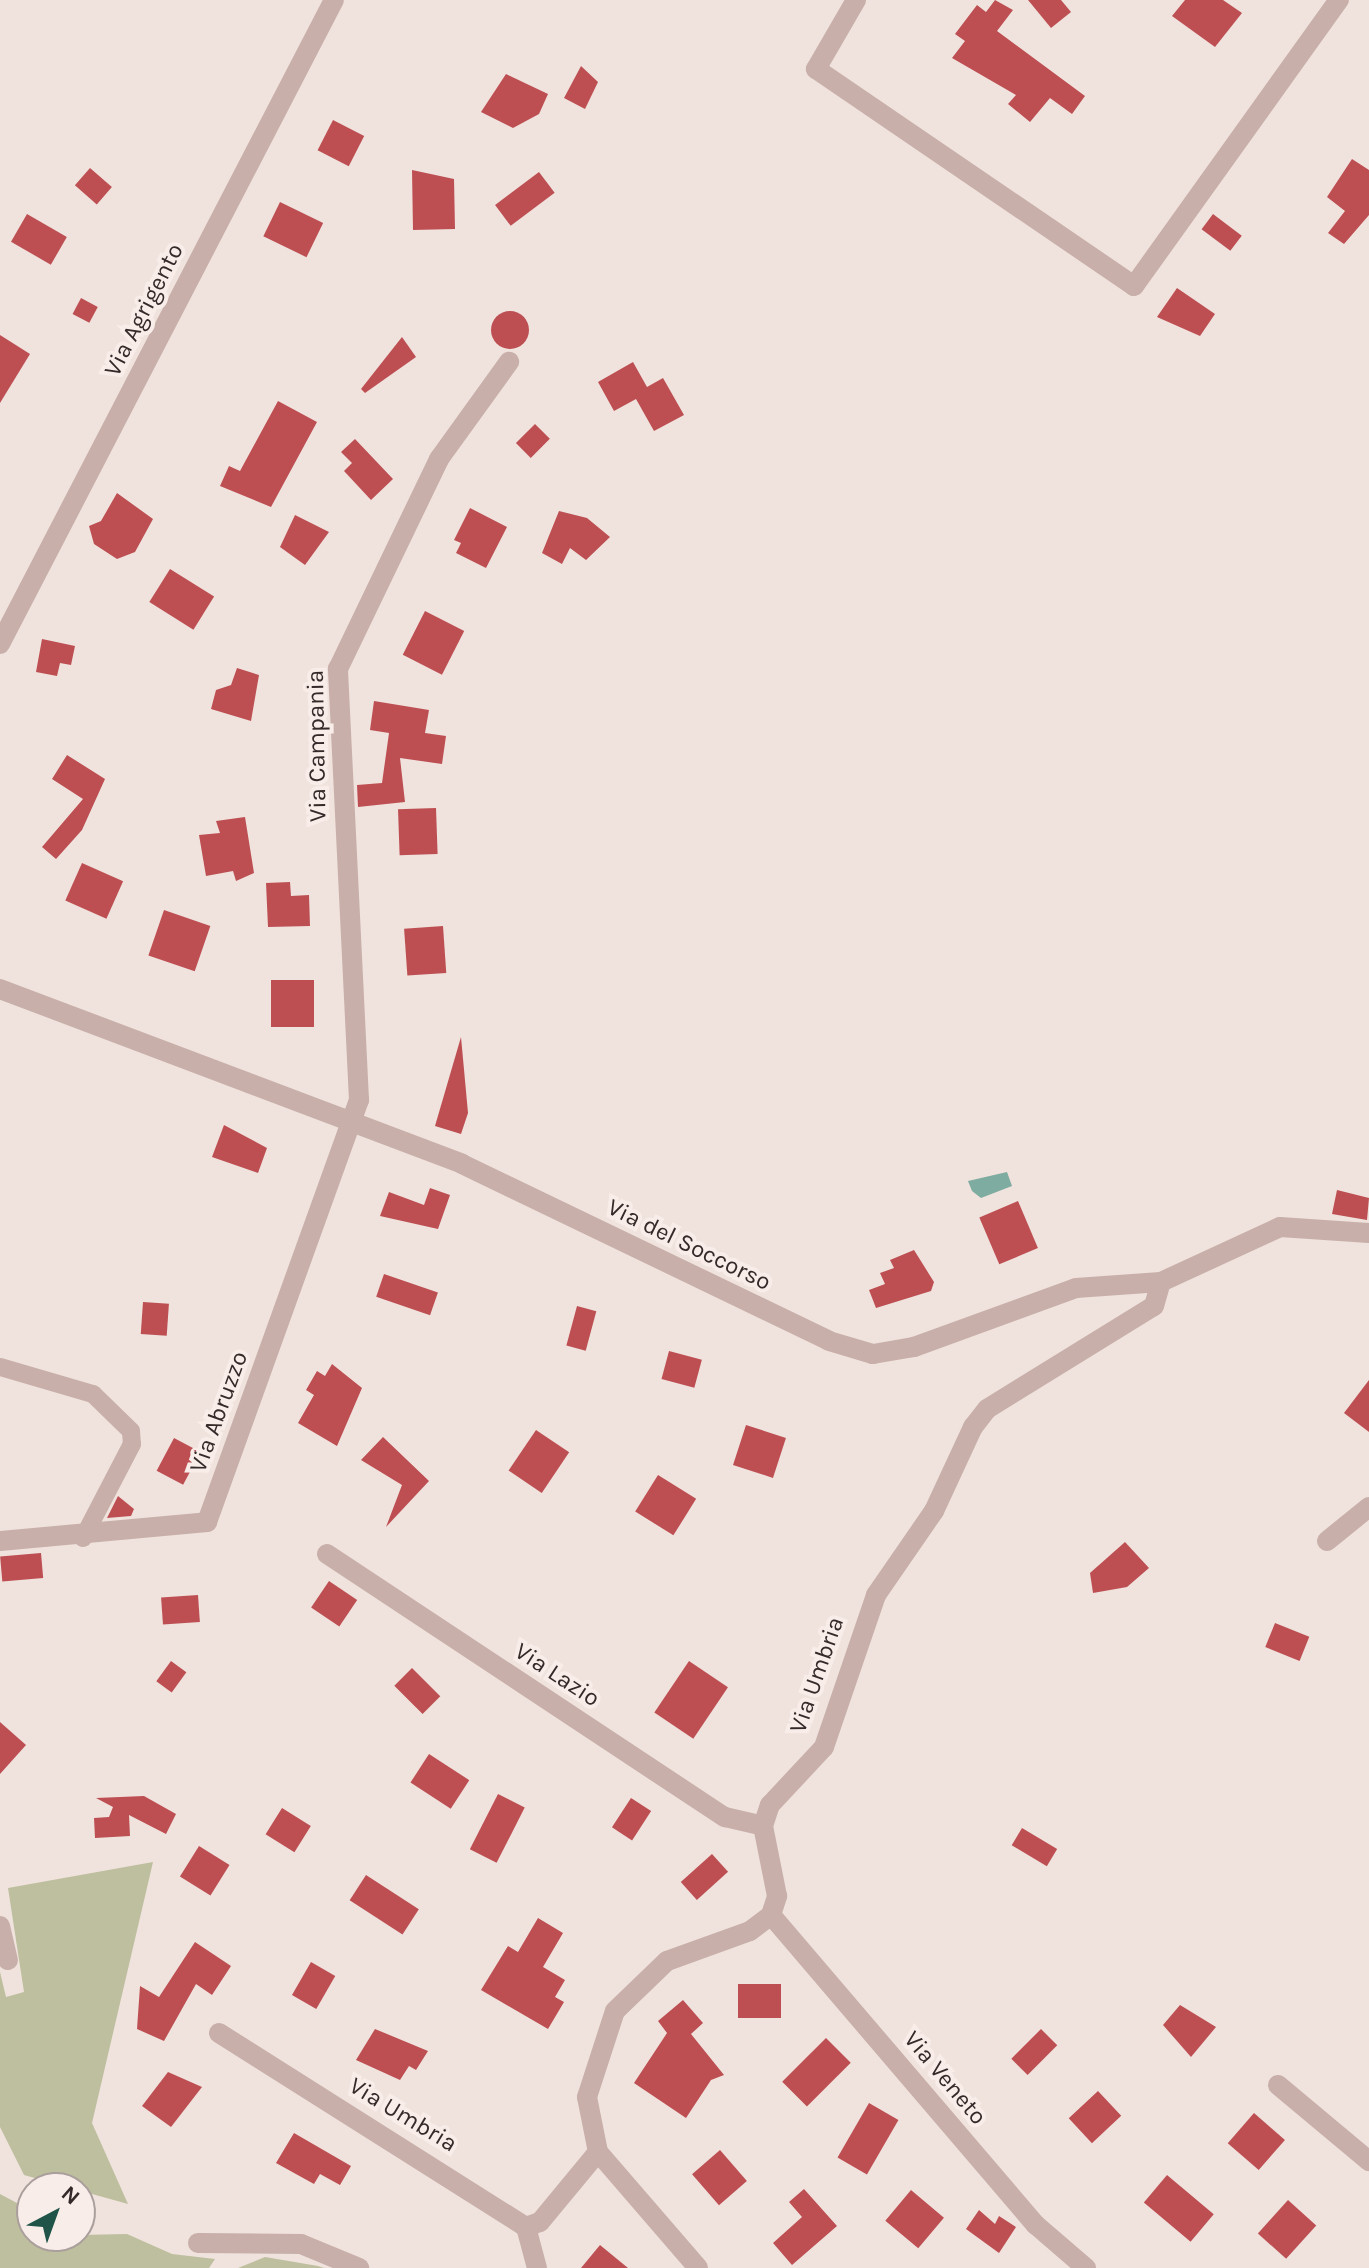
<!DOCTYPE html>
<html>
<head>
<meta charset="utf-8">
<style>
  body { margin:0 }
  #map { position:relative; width:1369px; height:2268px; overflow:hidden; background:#f0e2dd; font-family:Karla,sans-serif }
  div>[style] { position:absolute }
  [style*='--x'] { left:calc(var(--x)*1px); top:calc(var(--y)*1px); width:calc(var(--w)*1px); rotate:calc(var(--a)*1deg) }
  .green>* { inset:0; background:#bdbf9e }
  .water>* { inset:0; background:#7eaca1 }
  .building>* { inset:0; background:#bd4f53; transform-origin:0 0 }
  .round { border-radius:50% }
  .pedestrian>* { height:18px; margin:-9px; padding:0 9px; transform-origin:9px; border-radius:9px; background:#c8afaa }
  .minor>* { height:20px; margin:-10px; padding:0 10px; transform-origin:10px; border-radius:10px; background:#c8afaa }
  span { translate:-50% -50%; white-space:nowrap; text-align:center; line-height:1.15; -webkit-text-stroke:8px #f8ede9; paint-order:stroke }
  .street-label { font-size:24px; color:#362929 }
  .north { position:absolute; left:16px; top:2172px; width:80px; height:80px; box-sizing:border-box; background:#f8ede9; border:2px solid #aa9f9c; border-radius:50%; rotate:41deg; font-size:22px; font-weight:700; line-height:32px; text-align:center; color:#362929 }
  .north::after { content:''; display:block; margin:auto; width:28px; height:36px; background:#215449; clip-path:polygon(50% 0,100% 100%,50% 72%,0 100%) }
</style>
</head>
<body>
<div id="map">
  <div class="green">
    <i style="clip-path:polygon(153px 1862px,92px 2123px,128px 2204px,24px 2175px,0 2127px,0 1972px,6px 1997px,24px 1992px,8px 1888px)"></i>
    <i style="clip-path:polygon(0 2194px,32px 2211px,32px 2236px,127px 2234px,172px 2254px,215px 2259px,209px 2268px,0 2268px)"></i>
    <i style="clip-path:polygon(265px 2257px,318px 2266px,324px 2268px,238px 2268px)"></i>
  </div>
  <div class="water">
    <i style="clip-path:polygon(1007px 1172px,1012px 1186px,981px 1198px,972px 1191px,968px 1181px)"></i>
  </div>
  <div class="building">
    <i style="clip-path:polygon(995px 0,1013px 10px,997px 31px,1085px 96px,1072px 114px,1050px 98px,1030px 122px,1008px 104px,1016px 95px,952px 58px,965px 41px,955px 34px,977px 5px,986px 12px)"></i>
    <i style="clip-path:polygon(1028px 0,1061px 0,1071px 12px,1051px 28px)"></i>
    <i style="clip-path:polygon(1185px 0,1223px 0,1242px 13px,1215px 47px,1172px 16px)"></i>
    <i style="clip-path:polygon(581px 66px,598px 82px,585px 109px,564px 98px)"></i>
    <i style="clip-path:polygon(506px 74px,548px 94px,539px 114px,513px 128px,481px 112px)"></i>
    <i style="left:333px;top:120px;width:35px;height:34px;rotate:27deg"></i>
    <i style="clip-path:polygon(1352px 159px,1369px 170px,1369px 215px,1344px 244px,1328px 233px,1345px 211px,1327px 197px)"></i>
    <i style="left:90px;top:168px;width:29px;height:23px;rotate:41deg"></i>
    <i style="clip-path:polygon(412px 170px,454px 179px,455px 229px,413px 230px)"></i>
    <i style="left:539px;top:172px;width:26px;height:55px;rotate:53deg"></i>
    <i style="left:280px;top:202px;width:48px;height:38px;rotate:26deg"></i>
    <i style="left:27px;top:214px;width:46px;height:32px;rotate:30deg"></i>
    <i style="left:1213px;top:214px;width:36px;height:19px;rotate:37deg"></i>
    <i style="clip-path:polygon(1177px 288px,1215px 314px,1200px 336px,1157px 317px)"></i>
    <i style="left:81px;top:298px;width:19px;height:18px;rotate:28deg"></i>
    <i class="round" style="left:491px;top:311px;width:38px;height:38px"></i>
    <i style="clip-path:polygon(0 335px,30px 354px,0 403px)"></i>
    <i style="clip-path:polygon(402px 337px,416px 357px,365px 393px,361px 389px)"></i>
    <i style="clip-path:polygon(633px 362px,647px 387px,663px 378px,684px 415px,654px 431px,636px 399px,614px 411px,598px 382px)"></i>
    <i style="clip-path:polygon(278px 401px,317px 422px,271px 507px,220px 486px,229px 466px,240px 471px)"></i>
    <i style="left:535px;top:424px;width:21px;height:27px;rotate:45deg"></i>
    <i style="clip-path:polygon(355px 439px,393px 479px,371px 500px,344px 471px,352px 463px,341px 452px)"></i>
    <i style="clip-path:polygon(117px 493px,153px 519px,135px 552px,117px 559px,94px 544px,89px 526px,101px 521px)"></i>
    <i style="clip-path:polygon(470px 508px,507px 527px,486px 568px,456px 553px,461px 543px,454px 540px)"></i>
    <i style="clip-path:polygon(559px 511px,587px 518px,610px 537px,586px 560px,570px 548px,562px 564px,542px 553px)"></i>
    <i style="clip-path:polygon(295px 515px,329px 532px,305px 565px,280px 547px)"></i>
    <i style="left:170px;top:569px;width:52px;height:39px;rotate:32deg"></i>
    <i style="left:425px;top:611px;width:44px;height:49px;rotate:27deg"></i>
    <i style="clip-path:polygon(42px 639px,75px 646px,71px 665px,60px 663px,57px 676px,36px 672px)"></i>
    <i style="clip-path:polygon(237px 668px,259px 675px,251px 721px,211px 709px,216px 690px,231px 685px)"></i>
    <i style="clip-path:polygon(374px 701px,429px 710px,425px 733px,446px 736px,442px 764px,400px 758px,405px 802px,358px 807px,357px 785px,382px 783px,389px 733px,370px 730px)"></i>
    <i style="clip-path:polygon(67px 755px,105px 779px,82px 830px,56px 859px,42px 847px,83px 799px,52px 779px)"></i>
    <i style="left:436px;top:808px;width:46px;height:38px;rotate:88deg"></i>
    <i style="clip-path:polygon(245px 817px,254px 873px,236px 881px,233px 871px,206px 876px,199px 835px,220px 833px,216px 821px)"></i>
    <i style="left:82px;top:863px;width:45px;height:41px;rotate:24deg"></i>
    <i style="clip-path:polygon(290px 882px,291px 896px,309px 895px,310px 926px,268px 927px,266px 883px)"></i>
    <i style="left:164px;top:910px;width:49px;height:48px;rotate:19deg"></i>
    <i style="left:443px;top:926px;width:47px;height:39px;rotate:86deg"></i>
    <i style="left:314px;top:980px;width:47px;height:43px;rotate:90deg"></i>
    <i style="clip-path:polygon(461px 1037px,468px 1113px,461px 1134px,435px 1126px)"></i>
    <i style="clip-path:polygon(224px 1125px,267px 1148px,258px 1173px,212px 1157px)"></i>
    <i style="clip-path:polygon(430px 1188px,450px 1195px,438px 1229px,380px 1216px,389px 1192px,424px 1205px)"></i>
    <i style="clip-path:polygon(1337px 1190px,1369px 1198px,1367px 1220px,1332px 1214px)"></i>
    <i style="left:1018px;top:1201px;width:51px;height:42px;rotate:67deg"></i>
    <i style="clip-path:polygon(914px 1250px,934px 1282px,931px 1291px,876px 1308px,869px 1290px,885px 1284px,880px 1273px,894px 1268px,890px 1260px)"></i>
    <i style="left:384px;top:1274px;width:57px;height:24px;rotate:19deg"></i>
    <i style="left:143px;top:1302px;width:26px;height:32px;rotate:4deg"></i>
    <i style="left:577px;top:1306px;width:20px;height:41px;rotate:15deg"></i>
    <i style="left:669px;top:1351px;width:34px;height:29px;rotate:15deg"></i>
    <i style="clip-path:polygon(332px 1364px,362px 1388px,337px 1446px,298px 1423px,314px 1395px,306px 1390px,317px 1371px,325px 1376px)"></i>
    <i style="clip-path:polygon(1369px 1380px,1369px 1432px,1344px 1413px)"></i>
    <i style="left:746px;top:1425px;width:42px;height:42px;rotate:18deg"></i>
    <i style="left:536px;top:1430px;width:40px;height:49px;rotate:34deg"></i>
    <i style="clip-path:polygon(383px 1437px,429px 1481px,386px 1527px,402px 1485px,361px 1460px)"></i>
    <i style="left:174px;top:1438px;width:30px;height:37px;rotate:28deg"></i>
    <i style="left:658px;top:1475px;width:45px;height:43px;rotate:32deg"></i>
    <i style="clip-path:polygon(118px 1496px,134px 1509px,131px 1516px,107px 1518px)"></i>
    <i style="clip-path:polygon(1125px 1542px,1149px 1568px,1127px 1587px,1093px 1593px,1090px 1573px)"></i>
    <i style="left:41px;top:1553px;width:25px;height:41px;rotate:85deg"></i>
    <i style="left:329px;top:1581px;width:34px;height:32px;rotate:34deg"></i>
    <i style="left:198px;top:1595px;width:27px;height:37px;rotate:86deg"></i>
    <i style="left:1275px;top:1623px;width:37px;height:26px;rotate:22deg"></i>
    <i style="left:171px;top:1661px;width:19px;height:25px;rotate:36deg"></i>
    <i style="left:689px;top:1661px;width:47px;height:62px;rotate:34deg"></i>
    <i style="left:412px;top:1668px;width:40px;height:25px;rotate:45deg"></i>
    <i style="clip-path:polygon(0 1722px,26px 1745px,0 1774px)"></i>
    <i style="left:429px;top:1754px;width:48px;height:34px;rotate:33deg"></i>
    <i style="left:498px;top:1794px;width:30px;height:62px;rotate:27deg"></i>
    <i style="clip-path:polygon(144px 1796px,176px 1814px,166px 1834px,129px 1815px,130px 1836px,95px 1838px,94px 1818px,109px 1817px,113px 1807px,96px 1798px)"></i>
    <i style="left:631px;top:1798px;width:24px;height:35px;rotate:33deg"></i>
    <i style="left:282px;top:1808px;width:34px;height:31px;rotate:32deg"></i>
    <i style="left:1022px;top:1828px;width:41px;height:20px;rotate:31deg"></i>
    <i style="left:199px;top:1846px;width:36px;height:36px;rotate:32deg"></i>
    <i style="left:712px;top:1854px;width:24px;height:42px;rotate:48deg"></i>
    <i style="left:366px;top:1875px;width:63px;height:30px;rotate:33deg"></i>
    <i style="clip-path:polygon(538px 1918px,563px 1933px,543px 1967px,565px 1980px,555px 1997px,564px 2002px,548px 2029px,481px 1990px,508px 1946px,518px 1952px)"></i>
    <i style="clip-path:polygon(195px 1942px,231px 1966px,212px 1995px,196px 1984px,164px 2041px,137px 2029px,140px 1986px,159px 1997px)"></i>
    <i style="left:311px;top:1962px;width:28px;height:38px;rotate:30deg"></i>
    <i style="left:781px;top:1984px;width:34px;height:43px;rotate:90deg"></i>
    <i style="clip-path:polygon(683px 2000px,703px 2023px,691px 2034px,724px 2075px,711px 2080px,686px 2118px,634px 2083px,667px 2033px,658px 2021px)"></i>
    <i style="clip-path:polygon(1180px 2005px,1216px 2027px,1191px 2057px,1163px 2025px)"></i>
    <i style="clip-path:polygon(375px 2029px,428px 2051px,416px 2070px,409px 2066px,400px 2080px,356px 2060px)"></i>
    <i style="left:1041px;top:2029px;width:23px;height:42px;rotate:45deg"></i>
    <i style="left:826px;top:2038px;width:35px;height:62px;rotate:45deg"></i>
    <i style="clip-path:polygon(168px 2072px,202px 2087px,171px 2127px,142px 2106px)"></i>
    <i style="left:1098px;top:2091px;width:34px;height:40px;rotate:47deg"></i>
    <i style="left:869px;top:2103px;width:34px;height:63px;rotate:30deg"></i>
    <i style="left:1254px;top:2113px;width:41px;height:40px;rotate:41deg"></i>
    <i style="clip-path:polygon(294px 2133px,351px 2166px,340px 2185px,320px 2174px,314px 2184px,276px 2163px)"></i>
    <i style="left:720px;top:2150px;width:41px;height:37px;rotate:49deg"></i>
    <i style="left:1167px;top:2175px;width:61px;height:36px;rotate:40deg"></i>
    <i style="clip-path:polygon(804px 2189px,837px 2226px,792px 2265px,773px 2243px,802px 2217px,789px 2202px)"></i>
    <i style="left:911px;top:2190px;width:43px;height:40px;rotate:40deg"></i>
    <i style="left:1288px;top:2200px;width:38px;height:45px;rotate:42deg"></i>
    <i style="clip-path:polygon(979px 2210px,995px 2224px,999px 2216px,1016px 2227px,999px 2253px,966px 2229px)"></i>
    <i style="clip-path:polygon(600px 2245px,628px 2268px,581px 2268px)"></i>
  </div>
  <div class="pedestrian">
    <i style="--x:0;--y:1367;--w:97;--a:16.2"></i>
    <i style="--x:93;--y:1394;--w:53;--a:44.2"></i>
    <i style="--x:131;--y:1431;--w:13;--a:86"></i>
    <i style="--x:132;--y:1444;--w:106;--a:117.5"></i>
  </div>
  <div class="minor">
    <i style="--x:856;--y:0;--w:80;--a:120.1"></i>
    <i style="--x:816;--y:69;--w:385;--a:34.3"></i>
    <i style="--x:1134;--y:286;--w:352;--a:-54.4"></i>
    <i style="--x:0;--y:644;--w:725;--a:-62.59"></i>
    <i style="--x:0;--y:989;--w:494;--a:20.7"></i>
    <i style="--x:462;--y:1164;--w:407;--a:25.7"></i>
    <i style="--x:829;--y:1341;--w:46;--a:16.5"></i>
    <i style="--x:873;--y:1354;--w:42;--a:-9.7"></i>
    <i style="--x:914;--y:1347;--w:172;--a:-20"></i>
    <i style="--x:1076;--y:1288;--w:85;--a:-4"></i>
    <i style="--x:1161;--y:1282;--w:131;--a:-24.8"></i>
    <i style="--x:1280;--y:1227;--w:89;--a:3.9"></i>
    <i style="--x:0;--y:1541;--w:208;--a:-5.2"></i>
    <i style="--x:207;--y:1522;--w:449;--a:-70.2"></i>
    <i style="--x:359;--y:1100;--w:432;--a:-92.8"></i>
    <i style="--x:338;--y:669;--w:233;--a:-64.3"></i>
    <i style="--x:439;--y:459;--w:120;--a:-54.2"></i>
    <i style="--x:1327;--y:1541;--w:54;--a:-39"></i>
    <i style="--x:327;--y:1554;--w:477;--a:33.5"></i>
    <i style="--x:725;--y:1817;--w:39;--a:13"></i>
    <i style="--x:771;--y:1915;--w:408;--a:49.5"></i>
    <i style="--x:1036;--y:2225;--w:66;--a:40.7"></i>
    <i style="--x:0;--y:1926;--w:35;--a:77"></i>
    <i style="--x:219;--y:2033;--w:363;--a:32.3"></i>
    <i style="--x:526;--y:2227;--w:15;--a:-20"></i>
    <i style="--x:540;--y:2222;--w:91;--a:-50.4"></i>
    <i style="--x:598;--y:2152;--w:56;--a:-101.3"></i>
    <i style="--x:587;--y:2097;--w:90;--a:-72"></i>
    <i style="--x:615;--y:2011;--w:72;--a:-43.9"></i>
    <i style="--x:667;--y:1961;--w:88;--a:-19.9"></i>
    <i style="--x:750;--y:1931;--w:26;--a:-37"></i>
    <i style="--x:771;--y:1915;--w:20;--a:-72"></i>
    <i style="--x:777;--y:1896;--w:71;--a:-101.3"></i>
    <i style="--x:763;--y:1826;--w:22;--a:-72"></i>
    <i style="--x:770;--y:1805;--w:79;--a:-47"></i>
    <i style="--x:824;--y:1747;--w:161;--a:-71.1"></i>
    <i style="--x:876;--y:1595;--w:102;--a:-55.4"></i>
    <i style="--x:934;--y:1511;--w:93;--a:-65.1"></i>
    <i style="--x:973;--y:1427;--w:23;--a:-52"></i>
    <i style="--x:987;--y:1409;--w:196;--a:-31.7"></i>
    <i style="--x:1154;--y:1306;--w:25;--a:-74"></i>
    <i style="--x:1278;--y:2085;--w:119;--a:39.9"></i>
    <i style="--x:598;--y:2152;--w:153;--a:49.2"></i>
    <i style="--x:526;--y:2227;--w:42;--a:75"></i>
    <i style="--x:198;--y:2243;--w:103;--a:0.6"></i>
    <i style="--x:301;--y:2244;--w:63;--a:22.5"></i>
  </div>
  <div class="street-label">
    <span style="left:144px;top:310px;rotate:-63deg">Via Agrigento</span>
    <span style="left:317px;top:746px;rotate:-91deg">Via Campania</span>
    <span style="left:689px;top:1245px;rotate:26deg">Via del Soccorso</span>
    <span style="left:219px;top:1412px;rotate:-70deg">Via Abruzzo</span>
    <span style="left:557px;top:1675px;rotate:33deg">Via Lazio</span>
    <span style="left:817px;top:1675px;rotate:-71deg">Via Umbria</span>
    <span style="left:945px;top:2078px;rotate:50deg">Via Veneto</span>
    <span style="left:403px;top:2115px;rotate:31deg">Via Umbria</span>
  </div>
  <div class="north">N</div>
</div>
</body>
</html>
